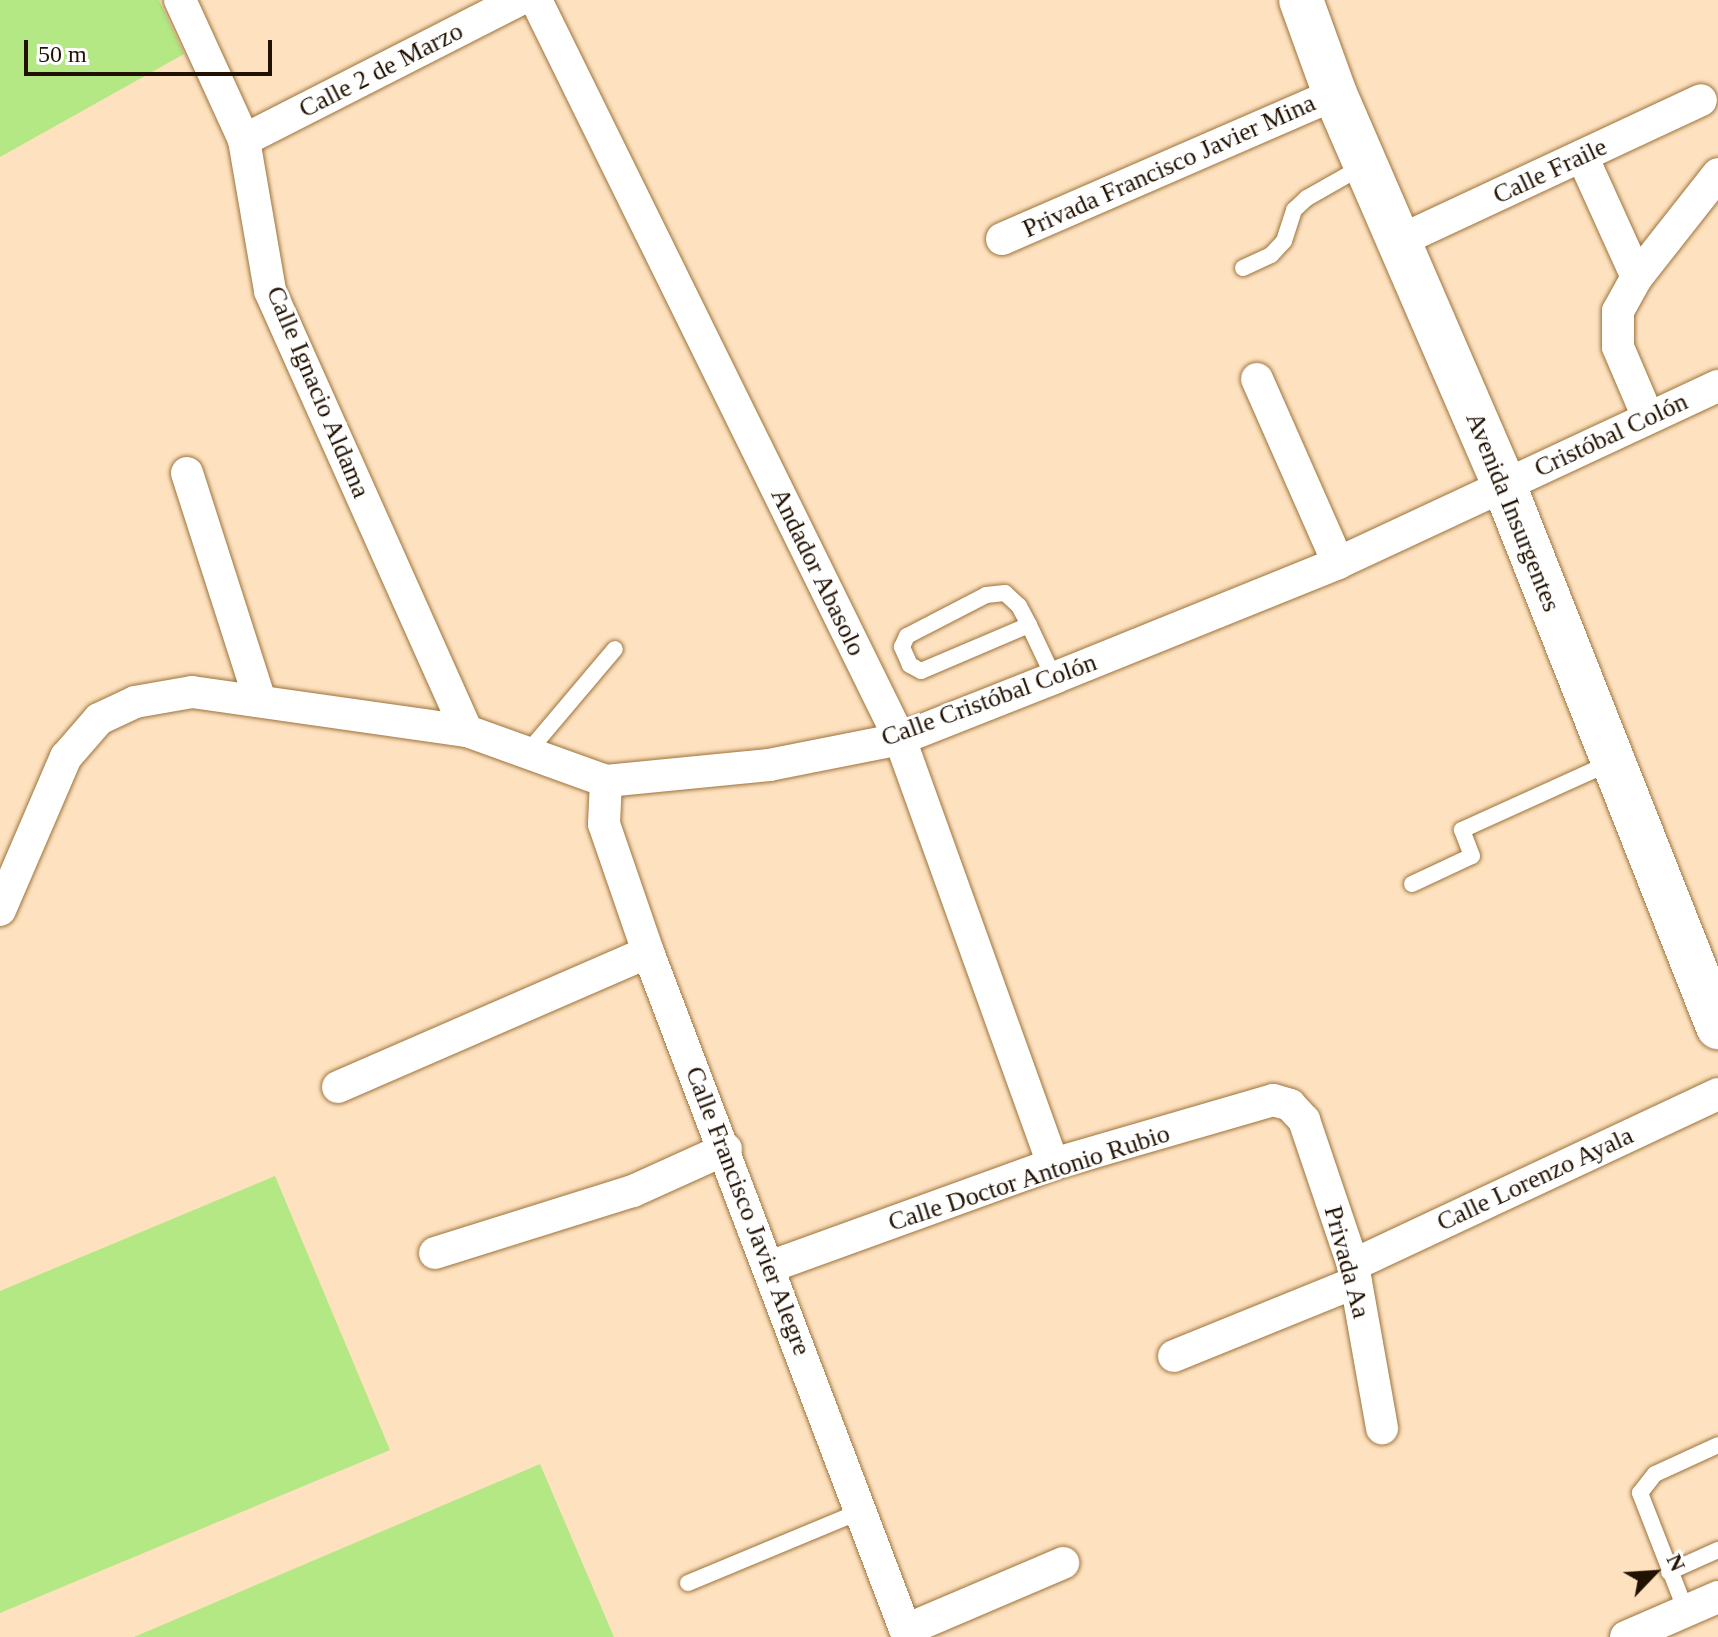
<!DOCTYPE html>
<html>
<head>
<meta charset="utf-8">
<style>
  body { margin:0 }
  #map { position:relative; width:1718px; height:1637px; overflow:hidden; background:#fee2c0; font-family:Georgia,serif }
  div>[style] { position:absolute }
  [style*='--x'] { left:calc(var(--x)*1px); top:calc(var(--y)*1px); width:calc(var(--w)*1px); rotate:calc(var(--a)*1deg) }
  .green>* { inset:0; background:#b3e885 }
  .roads { filter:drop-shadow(0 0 2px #9d733b) drop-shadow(0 0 2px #9d733b) }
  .service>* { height:16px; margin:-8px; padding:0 8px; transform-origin:8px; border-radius:8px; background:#fff }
  .minor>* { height:32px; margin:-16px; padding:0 16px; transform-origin:16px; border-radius:16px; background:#fff }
  .secondary>* { height:44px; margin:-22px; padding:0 22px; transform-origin:22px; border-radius:22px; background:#fff }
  span { translate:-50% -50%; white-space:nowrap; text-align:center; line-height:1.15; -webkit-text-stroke:6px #fff; paint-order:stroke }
  .street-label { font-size:26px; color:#211100 }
  .north { position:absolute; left:1614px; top:1533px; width:80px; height:80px; -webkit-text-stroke:6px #fff; paint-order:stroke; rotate:65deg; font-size:22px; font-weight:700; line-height:32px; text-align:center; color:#211100 }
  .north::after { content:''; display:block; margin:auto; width:28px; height:36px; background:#211100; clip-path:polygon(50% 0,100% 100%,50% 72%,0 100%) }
  .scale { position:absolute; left:24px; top:40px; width:248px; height:36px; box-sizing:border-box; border:4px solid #211100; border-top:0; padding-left:10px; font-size:24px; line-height:28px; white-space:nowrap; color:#211100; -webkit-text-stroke:6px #fff; paint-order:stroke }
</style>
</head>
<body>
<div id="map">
  <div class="green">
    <i style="clip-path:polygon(0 0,159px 0,184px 54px,0 157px)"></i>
    <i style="clip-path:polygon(275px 1176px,390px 1450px,0 1613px,0 1291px)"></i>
    <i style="clip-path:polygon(540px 1464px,614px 1637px,134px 1637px)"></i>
  </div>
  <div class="roads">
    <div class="service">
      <i style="--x:1243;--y:268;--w:31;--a:-25"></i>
      <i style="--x:1271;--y:255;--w:19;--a:-47"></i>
      <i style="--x:1284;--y:241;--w:33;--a:-72"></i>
      <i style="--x:1294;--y:210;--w:18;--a:-43"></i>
      <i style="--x:1307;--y:198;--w:67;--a:-29.6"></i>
      <i style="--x:1029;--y:625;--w:117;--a:156.9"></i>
      <i style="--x:921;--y:671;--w:13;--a:-151"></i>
      <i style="--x:910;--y:665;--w:20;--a:-114"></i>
      <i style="--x:902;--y:647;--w:12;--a:-66"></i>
      <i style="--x:907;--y:636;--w:89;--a:-27.4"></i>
      <i style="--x:986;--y:595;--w:19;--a:-6"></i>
      <i style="--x:1005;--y:593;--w:19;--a:43"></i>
      <i style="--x:1019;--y:606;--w:21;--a:62"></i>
      <i style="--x:1029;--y:625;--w:59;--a:64.7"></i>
      <i style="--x:527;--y:753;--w:136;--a:-49.8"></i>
      <i style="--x:1412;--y:884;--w:66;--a:-25"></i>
      <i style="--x:1472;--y:856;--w:28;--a:-111"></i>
      <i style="--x:1462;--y:830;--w:165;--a:-24.4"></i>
      <i style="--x:1669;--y:1572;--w:54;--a:-24.2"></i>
      <i style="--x:688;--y:1583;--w:187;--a:-22.6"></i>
      <i style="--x:1686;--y:1611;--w:127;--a:-111.3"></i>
      <i style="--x:1640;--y:1493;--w:24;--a:-52"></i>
      <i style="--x:1655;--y:1474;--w:69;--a:-24.7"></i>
    </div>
    <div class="minor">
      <i style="--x:180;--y:0;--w:154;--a:65.4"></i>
      <i style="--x:244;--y:140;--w:153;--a:80.2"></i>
      <i style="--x:270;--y:291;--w:482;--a:65.9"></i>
      <i style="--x:536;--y:0;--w:824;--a:63.78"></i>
      <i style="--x:900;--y:739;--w:452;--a:70.2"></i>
      <i style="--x:244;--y:140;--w:309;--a:-27"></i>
      <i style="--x:1582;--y:156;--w:133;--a:65.6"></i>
      <i style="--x:1002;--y:239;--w:363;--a:-23.5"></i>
      <i style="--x:1399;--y:241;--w:333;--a:-25"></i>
      <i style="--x:1257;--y:379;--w:201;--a:66.2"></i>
      <i style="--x:1647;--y:415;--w:74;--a:-113.1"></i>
      <i style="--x:1618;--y:347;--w:36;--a:-90"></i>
      <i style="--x:1618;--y:311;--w:39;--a:-61"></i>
      <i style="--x:1637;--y:277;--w:131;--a:-51.8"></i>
      <i style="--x:187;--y:473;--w:239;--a:72.2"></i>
      <i style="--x:606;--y:781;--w:43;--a:92.7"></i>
      <i style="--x:604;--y:824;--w:135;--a:71"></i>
      <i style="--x:648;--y:952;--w:733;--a:69.22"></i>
      <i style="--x:0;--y:910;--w:167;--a:-66.7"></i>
      <i style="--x:66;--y:757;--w:50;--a:-49"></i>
      <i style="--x:99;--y:719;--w:40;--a:-25"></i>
      <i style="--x:135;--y:702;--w:58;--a:-10"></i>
      <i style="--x:192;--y:692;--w:278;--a:8.1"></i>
      <i style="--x:467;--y:731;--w:148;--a:19.8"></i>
      <i style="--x:606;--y:781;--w:164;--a:-5.6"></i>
      <i style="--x:769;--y:765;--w:134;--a:-11.2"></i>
      <i style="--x:900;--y:739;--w:166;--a:-21.6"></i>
      <i style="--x:1054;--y:678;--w:306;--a:-22"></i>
      <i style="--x:1338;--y:563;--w:419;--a:-25"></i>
      <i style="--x:338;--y:1087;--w:338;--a:-23.5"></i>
      <i style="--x:435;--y:1253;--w:207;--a:-17.4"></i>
      <i style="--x:633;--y:1191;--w:102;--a:-24.3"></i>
      <i style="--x:1353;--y:1265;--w:403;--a:-25.1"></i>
      <i style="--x:769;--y:1267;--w:302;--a:-19.9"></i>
      <i style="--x:1053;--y:1164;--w:229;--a:-16.2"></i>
      <i style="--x:1273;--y:1100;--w:18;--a:16"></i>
      <i style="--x:1290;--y:1105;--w:21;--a:47"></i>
      <i style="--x:1304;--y:1120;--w:153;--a:71.3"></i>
      <i style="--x:1353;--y:1265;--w:166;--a:79.9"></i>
      <i style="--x:1174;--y:1356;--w:196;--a:-22.1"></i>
      <i style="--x:906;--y:1630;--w:171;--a:-23.1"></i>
      <i style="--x:1626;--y:1637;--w:100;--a:-23.5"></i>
    </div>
    <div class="secondary">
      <i style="--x:1301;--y:0;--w:100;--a:70.1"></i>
      <i style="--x:1335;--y:94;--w:426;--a:66.6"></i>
      <i style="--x:1504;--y:485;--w:583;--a:68.45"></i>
    </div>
  </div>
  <div class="street-label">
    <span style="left:381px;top:70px;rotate:-27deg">Calle 2 de Marzo</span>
    <span style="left:1169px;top:166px;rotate:-24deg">Privada Francisco Javier Mina</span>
    <span style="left:1550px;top:171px;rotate:-25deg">Calle Fraile</span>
    <span style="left:318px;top:392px;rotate:67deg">Calle Ignacio Aldama</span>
    <span style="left:1611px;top:435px;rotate:-25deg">Cristóbal Colón</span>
    <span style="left:1513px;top:512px;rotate:68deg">Avenida Insurgentes</span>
    <span style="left:818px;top:572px;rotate:64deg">Andador Abasolo</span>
    <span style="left:989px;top:700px;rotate:-20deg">Calle Cristóbal Colón</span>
    <span style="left:1029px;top:1178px;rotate:-18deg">Calle Doctor Antonio Rubio</span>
    <span style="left:1535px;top:1179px;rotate:-25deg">Calle Lorenzo Ayala</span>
    <span style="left:748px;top:1211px;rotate:69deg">Calle Francisco Javier Alegre</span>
    <span style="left:1347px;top:1262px;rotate:75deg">Privada Aa</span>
  </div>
  <div class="north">N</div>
  <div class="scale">50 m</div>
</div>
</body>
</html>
